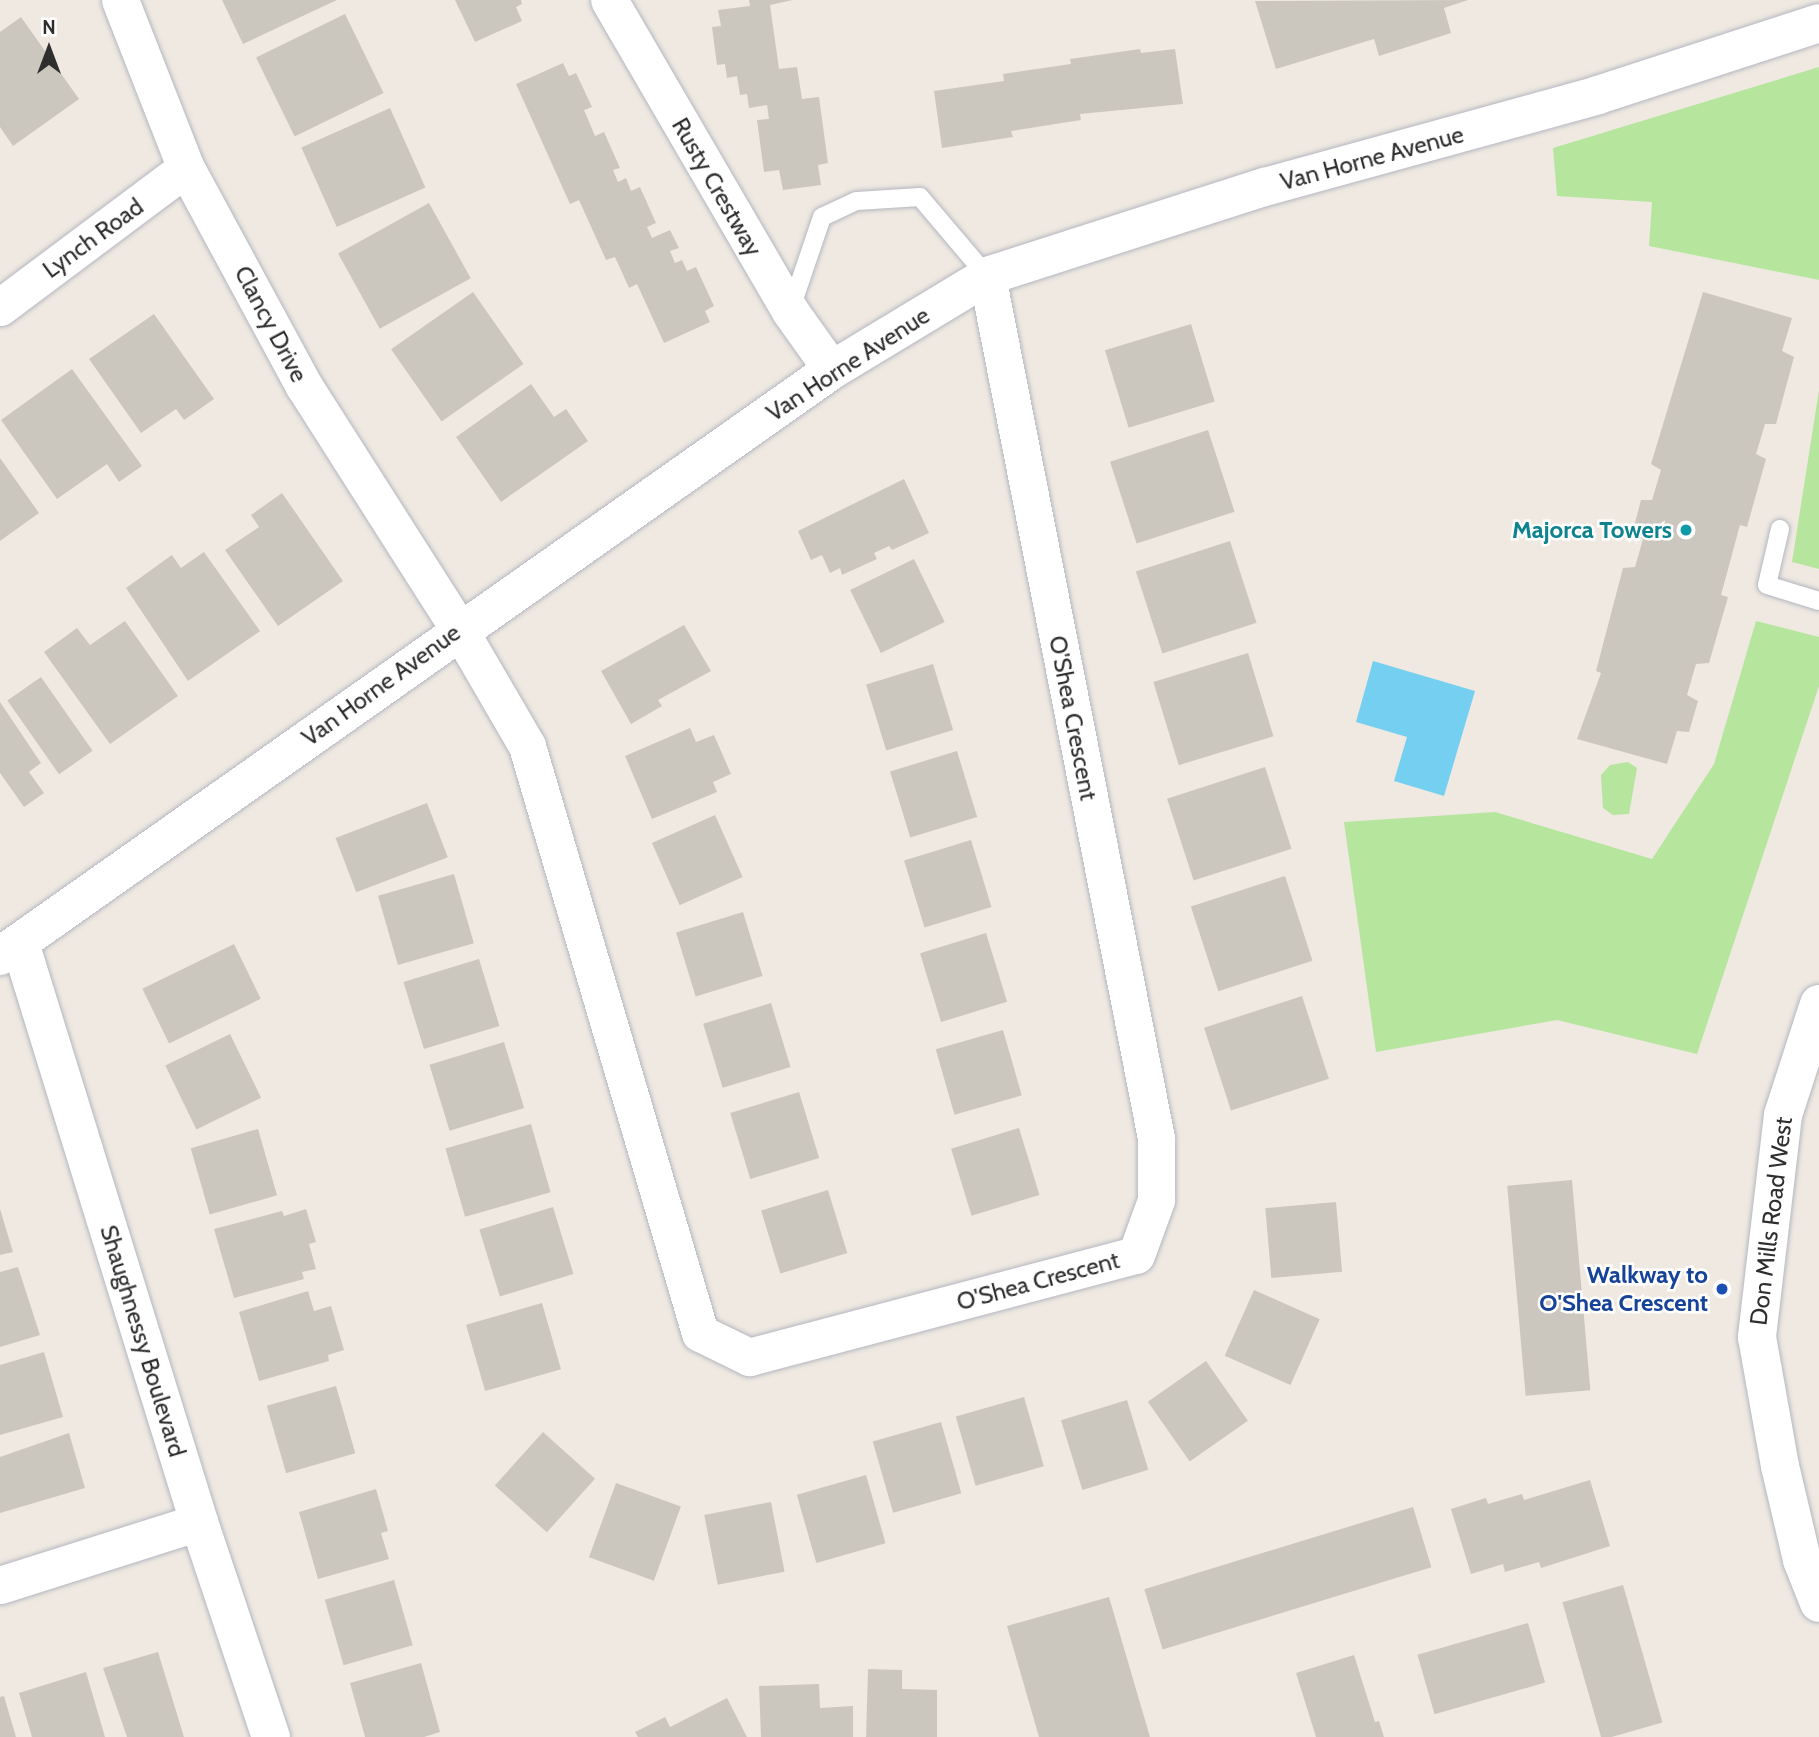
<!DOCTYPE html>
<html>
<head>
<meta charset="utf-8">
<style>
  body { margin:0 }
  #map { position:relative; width:1819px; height:1737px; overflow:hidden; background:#efe9e1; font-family:Cabin,sans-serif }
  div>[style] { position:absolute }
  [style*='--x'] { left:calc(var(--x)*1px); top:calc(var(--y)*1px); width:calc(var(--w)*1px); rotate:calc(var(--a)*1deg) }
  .green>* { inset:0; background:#b6e59e }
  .water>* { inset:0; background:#75cff0 }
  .building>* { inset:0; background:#cbc7bf; transform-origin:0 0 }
  .roads { filter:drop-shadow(0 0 2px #b4b7c1) drop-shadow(0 0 2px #b4b7c1) }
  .lane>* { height:18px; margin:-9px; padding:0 9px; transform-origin:9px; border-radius:9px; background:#fff }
  .street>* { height:37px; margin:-18.5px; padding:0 18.5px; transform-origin:18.5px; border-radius:18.5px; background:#fff }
  .secondary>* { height:38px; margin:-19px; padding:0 19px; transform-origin:19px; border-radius:19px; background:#fff }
  .dots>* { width:19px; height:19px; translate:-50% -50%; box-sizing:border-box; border:4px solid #fff; border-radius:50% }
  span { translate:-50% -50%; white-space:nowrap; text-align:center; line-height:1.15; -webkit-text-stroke:5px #fff; paint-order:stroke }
  .street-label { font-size:24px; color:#2e2e2e }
  .culture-label { font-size:24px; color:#0d838f; font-weight:700 }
  .right { translate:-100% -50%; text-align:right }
  .transit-label { font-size:24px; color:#164399; font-weight:700 }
  .north { position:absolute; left:14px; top:14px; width:70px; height:70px; -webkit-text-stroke:5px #fff; paint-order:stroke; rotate:0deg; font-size:19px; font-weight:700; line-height:28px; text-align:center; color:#2e2e2e }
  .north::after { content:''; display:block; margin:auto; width:24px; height:32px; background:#2e2e2e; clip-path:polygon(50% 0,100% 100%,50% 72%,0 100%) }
</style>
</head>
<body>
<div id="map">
  <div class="green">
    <i style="clip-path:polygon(1819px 67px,1819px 280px,1649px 246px,1652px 202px,1557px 196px,1553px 148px)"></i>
    <i style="clip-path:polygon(1819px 390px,1819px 569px,1792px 562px)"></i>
    <i style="clip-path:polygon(1756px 621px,1819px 637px,1819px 686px,1697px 1054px,1557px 1020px,1376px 1052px,1344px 822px,1495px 812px,1652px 859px,1714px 764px)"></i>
    <i style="clip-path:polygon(1628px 762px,1637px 768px,1629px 814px,1613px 815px,1603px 808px,1601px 775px,1610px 765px)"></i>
  </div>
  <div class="water">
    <i style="clip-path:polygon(1373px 661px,1475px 691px,1444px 796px,1394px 781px,1407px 737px,1356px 722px)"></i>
  </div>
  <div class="building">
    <i style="clip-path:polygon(222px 0,337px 0,243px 44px)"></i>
    <i style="clip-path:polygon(455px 0,521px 0,522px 4px,516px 7px,522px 21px,475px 42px)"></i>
    <i style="clip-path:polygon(749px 0,793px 0,770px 5px,779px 69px,797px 67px,802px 99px,819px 97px,828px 163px,818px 165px,821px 185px,783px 190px,779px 170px,764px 172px,757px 120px,769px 119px,767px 105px,749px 108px,747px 94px,740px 95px,737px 76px,727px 78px,725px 64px,717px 65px,712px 27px,721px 26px,718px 10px,750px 6px)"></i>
    <i style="clip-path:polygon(1468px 0,1444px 8px,1451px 33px,1379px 56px,1374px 39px,1276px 69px,1255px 1px)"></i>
    <i style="left:345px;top:14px;width:88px;height:99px;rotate:64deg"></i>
    <i style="clip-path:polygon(21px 17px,79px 99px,13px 146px,0 127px,0 32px)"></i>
    <i style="clip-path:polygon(1140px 49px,1141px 53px,1175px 49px,1183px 104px,1080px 114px,1081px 120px,1011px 131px,1013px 137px,942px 148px,934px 91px,1004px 81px,1003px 74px,1071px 64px,1070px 59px)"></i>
    <i style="clip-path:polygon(563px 63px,569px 76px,576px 73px,592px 107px,584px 110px,595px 136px,604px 132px,620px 168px,613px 170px,618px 182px,626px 178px,631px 191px,640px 187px,656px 223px,647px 227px,652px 238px,670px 230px,679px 248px,670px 251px,675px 263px,682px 260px,687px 271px,696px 267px,714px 306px,705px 311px,710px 322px,664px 343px,637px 284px,629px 288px,615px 257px,606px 260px,579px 200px,570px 204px,516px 84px)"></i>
    <i style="left:390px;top:108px;width:87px;height:97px;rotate:66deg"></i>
    <i style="left:429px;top:203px;width:86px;height:104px;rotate:61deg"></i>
    <i style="left:473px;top:292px;width:88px;height:100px;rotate:55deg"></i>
    <i style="clip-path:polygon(1703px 292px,1792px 318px,1782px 351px,1794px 357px,1776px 424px,1765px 424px,1756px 454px,1766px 459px,1747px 527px,1740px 525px,1721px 595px,1728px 597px,1709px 663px,1696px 664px,1687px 695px,1698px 701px,1689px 732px,1677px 731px,1667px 764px,1577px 739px,1601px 673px,1596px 671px,1623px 568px,1635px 567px,1643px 539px,1632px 534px,1641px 500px,1652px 500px,1661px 470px,1651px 464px)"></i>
    <i style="clip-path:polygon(154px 314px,214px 399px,184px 420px,176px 409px,141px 433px,89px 359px)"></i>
    <i style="left:1191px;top:324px;width:81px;height:90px;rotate:73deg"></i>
    <i style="clip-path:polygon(72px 369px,142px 466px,119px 482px,107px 464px,57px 499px,1px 420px)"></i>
    <i style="clip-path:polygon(531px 384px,554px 417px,566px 409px,588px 441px,501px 502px,456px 437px)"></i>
    <i style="left:1208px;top:430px;width:86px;height:103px;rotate:72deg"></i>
    <i style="clip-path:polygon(0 458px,39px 513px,0 541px)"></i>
    <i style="clip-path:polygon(904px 479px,929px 533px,892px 550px,889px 546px,874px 553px,877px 559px,842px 575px,840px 568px,830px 573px,822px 555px,811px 560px,798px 531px)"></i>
    <i style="clip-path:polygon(282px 493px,343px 581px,278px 626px,225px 550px,259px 527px,251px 515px)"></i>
    <i style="left:1230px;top:541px;width:86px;height:99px;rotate:72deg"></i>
    <i style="clip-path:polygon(204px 552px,260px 631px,188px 681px,126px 588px,172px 555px,181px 568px)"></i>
    <i style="left:914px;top:559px;width:70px;height:71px;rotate:64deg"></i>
    <i style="clip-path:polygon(125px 621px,178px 696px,110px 744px,44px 652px,77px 628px,90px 645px)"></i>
    <i style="clip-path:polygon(684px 625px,711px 671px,658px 700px,662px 706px,631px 724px,601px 671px)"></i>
    <i style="left:1248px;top:653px;width:87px;height:99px;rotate:73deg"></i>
    <i style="left:933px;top:664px;width:69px;height:70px;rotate:73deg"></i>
    <i style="left:41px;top:677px;width:90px;height:41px;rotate:55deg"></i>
    <i style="clip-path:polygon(0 702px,41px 763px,29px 772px,44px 793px,24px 807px,0 773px)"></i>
    <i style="clip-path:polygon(690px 728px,696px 742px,714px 735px,731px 774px,713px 782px,717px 792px,652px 819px,625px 756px)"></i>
    <i style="left:957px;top:751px;width:69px;height:70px;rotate:73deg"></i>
    <i style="left:1265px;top:767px;width:86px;height:103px;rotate:72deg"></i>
    <i style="left:427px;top:803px;width:58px;height:98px;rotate:69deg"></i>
    <i style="left:715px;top:815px;width:68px;height:69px;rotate:66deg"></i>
    <i style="left:971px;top:840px;width:70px;height:70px;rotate:73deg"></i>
    <i style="left:454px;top:874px;width:72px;height:79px;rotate:74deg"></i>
    <i style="left:1285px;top:876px;width:89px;height:99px;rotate:72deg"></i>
    <i style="left:743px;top:912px;width:67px;height:70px;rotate:73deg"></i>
    <i style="left:986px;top:933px;width:72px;height:69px;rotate:73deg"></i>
    <i style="left:234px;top:944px;width:61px;height:102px;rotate:64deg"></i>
    <i style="left:479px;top:959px;width:70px;height:79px;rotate:73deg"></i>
    <i style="left:1302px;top:996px;width:87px;height:103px;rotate:72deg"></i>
    <i style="left:771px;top:1003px;width:67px;height:71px;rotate:73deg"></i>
    <i style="left:1003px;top:1030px;width:68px;height:70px;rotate:74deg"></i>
    <i style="left:230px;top:1034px;width:71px;height:72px;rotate:64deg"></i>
    <i style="left:504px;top:1042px;width:69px;height:78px;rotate:73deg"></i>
    <i style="left:799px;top:1092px;width:69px;height:72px;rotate:73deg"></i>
    <i style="left:531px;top:1124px;width:71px;height:89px;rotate:74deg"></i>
    <i style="left:1019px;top:1128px;width:70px;height:71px;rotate:73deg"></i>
    <i style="left:258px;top:1129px;width:69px;height:70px;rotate:74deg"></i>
    <i style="left:1572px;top:1180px;width:211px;height:65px;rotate:85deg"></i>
    <i style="left:828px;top:1190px;width:66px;height:70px;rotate:73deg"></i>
    <i style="left:1336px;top:1202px;width:70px;height:71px;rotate:85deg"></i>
    <i style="left:553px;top:1207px;width:70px;height:77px;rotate:73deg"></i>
    <i style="clip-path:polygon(0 1209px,13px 1252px,0 1255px)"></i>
    <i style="clip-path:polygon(306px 1209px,316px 1242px,309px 1244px,316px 1269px,302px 1272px,304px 1279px,234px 1298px,214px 1229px,282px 1211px,284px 1216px)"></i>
    <i style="clip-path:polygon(18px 1267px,40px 1335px,0 1347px,0 1272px)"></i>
    <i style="left:1254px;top:1290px;width:72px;height:72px;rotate:24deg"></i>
    <i style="clip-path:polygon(308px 1291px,314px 1311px,331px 1306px,344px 1350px,328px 1355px,329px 1361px,259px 1381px,239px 1312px)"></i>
    <i style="left:542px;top:1303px;width:69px;height:79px;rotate:74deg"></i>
    <i style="clip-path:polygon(44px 1352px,63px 1417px,0 1435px,0 1365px)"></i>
    <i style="left:1206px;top:1361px;width:73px;height:71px;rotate:55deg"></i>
    <i style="left:336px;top:1386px;width:70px;height:72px;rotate:74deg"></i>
    <i style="left:1024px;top:1397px;width:72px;height:71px;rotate:74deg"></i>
    <i style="left:1127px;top:1400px;width:73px;height:69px;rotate:73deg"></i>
    <i style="left:941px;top:1422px;width:74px;height:71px;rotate:74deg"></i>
    <i style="left:543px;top:1432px;width:70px;height:72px;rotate:42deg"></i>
    <i style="clip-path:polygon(69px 1433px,85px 1488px,0 1513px,0 1457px)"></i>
    <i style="left:866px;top:1475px;width:71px;height:72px;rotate:74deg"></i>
    <i style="clip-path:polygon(1590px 1480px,1610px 1546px,1541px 1568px,1539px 1562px,1505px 1572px,1503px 1564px,1471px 1574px,1451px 1509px,1486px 1498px,1488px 1504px,1522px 1494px,1524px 1500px)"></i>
    <i style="left:616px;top:1483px;width:69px;height:79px;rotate:20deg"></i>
    <i style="clip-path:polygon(376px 1489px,388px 1531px,381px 1533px,389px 1559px,318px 1579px,299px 1512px)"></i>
    <i style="left:771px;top:1502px;width:71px;height:68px;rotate:79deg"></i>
    <i style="left:1413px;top:1507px;width:63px;height:281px;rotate:73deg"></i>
    <i style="left:394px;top:1580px;width:68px;height:72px;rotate:74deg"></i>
    <i style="left:1623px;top:1585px;width:143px;height:63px;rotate:74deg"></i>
    <i style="clip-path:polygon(1109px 1597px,1150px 1737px,1039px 1737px,1007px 1626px)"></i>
    <i style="left:1528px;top:1623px;width:62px;height:115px;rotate:74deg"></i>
    <i style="clip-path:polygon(158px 1652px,184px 1737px,127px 1737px,103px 1668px)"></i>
    <i style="clip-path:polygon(1354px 1655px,1375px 1722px,1379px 1721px,1384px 1737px,1316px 1737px,1296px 1673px)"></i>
    <i style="clip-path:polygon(421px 1663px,440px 1732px,424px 1737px,365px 1737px,350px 1683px)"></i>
    <i style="clip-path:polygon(868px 1669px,902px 1670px,902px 1689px,937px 1690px,937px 1737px,866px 1737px)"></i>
    <i style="clip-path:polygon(86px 1672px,105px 1737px,32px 1737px,19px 1693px)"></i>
    <i style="clip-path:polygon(819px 1684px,820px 1708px,853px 1706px,853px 1737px,761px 1737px,759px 1686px)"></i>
    <i style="clip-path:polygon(4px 1696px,16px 1737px,0 1737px,0 1697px)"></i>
    <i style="clip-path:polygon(727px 1698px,747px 1737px,638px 1737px,635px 1732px,665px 1717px,670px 1727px)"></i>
  </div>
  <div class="roads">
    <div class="lane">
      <i style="--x:791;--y:308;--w:96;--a:-71.2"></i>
      <i style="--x:822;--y:217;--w:38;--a:-25"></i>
      <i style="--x:857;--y:201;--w:63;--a:-3.6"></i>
      <i style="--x:920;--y:197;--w:104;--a:49.7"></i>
      <i style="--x:1780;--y:529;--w:57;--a:103.1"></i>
      <i style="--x:1767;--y:585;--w:54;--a:17.1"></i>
    </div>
    <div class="street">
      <i style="--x:120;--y:0;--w:180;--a:68.6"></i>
      <i style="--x:186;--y:168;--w:248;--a:61.6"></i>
      <i style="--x:304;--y:386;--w:288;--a:57.5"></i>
      <i style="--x:459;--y:629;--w:135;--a:59.8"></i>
      <i style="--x:527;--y:746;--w:612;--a:73.58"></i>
      <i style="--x:700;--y:1333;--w:55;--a:26.1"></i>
      <i style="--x:749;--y:1357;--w:400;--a:-14.8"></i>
      <i style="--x:1136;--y:1255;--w:59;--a:-70"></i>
      <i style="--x:1156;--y:1200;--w:62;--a:-90"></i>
      <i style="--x:1156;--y:1138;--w:878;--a:-101.09"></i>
      <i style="--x:609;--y:0;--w:360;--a:59.8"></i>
      <i style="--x:790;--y:311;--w:72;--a:54.6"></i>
      <i style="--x:0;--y:307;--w:232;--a:-36.8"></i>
      <i style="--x:0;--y:1585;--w:209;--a:-17.6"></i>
    </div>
    <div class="secondary">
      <i style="--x:20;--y:943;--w:606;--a:72.82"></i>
      <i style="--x:199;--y:1522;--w:227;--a:71.5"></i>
      <i style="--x:0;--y:956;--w:1018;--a:-35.16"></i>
      <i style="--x:832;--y:370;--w:181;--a:-31.2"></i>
      <i style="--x:987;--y:276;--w:292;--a:-17.8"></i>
      <i style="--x:1265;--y:187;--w:345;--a:-15.4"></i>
      <i style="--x:1598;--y:95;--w:232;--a:-18"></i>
      <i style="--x:1819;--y:1004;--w:117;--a:108"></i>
      <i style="--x:1783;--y:1115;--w:224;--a:96.7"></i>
      <i style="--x:1757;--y:1337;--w:131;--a:79.9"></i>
      <i style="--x:1780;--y:1466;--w:97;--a:76.8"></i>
      <i style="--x:1802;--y:1560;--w:46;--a:68.4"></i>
    </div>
  </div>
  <div class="dots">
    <i style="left:1686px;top:530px;background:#0f9aa8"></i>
    <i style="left:1722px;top:1289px;background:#1a4fb4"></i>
  </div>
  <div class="street-label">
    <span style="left:1372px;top:158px;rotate:-15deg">Van Horne Avenue</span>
    <span style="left:717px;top:187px;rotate:60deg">Rusty Crestway</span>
    <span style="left:93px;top:238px;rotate:-36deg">Lynch Road</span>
    <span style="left:271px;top:324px;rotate:62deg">Clancy Drive</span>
    <span style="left:848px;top:364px;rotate:-33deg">Van Horne Avenue</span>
    <span style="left:381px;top:685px;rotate:-36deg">Van Horne Avenue</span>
    <span style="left:1073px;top:718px;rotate:79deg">O'Shea Crescent</span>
    <span style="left:1771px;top:1221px;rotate:-83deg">Don Mills Road West</span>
    <span style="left:1038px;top:1281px;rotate:-15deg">O'Shea Crescent</span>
    <span style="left:143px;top:1341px;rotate:73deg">Shaughnessy Boulevard</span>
  </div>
  <div class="culture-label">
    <span class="right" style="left:1672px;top:530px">Majorca Towers</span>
  </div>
  <div class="transit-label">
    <span class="right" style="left:1708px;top:1289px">Walkway to<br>O'Shea Crescent</span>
  </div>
  <div class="north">N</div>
</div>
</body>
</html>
